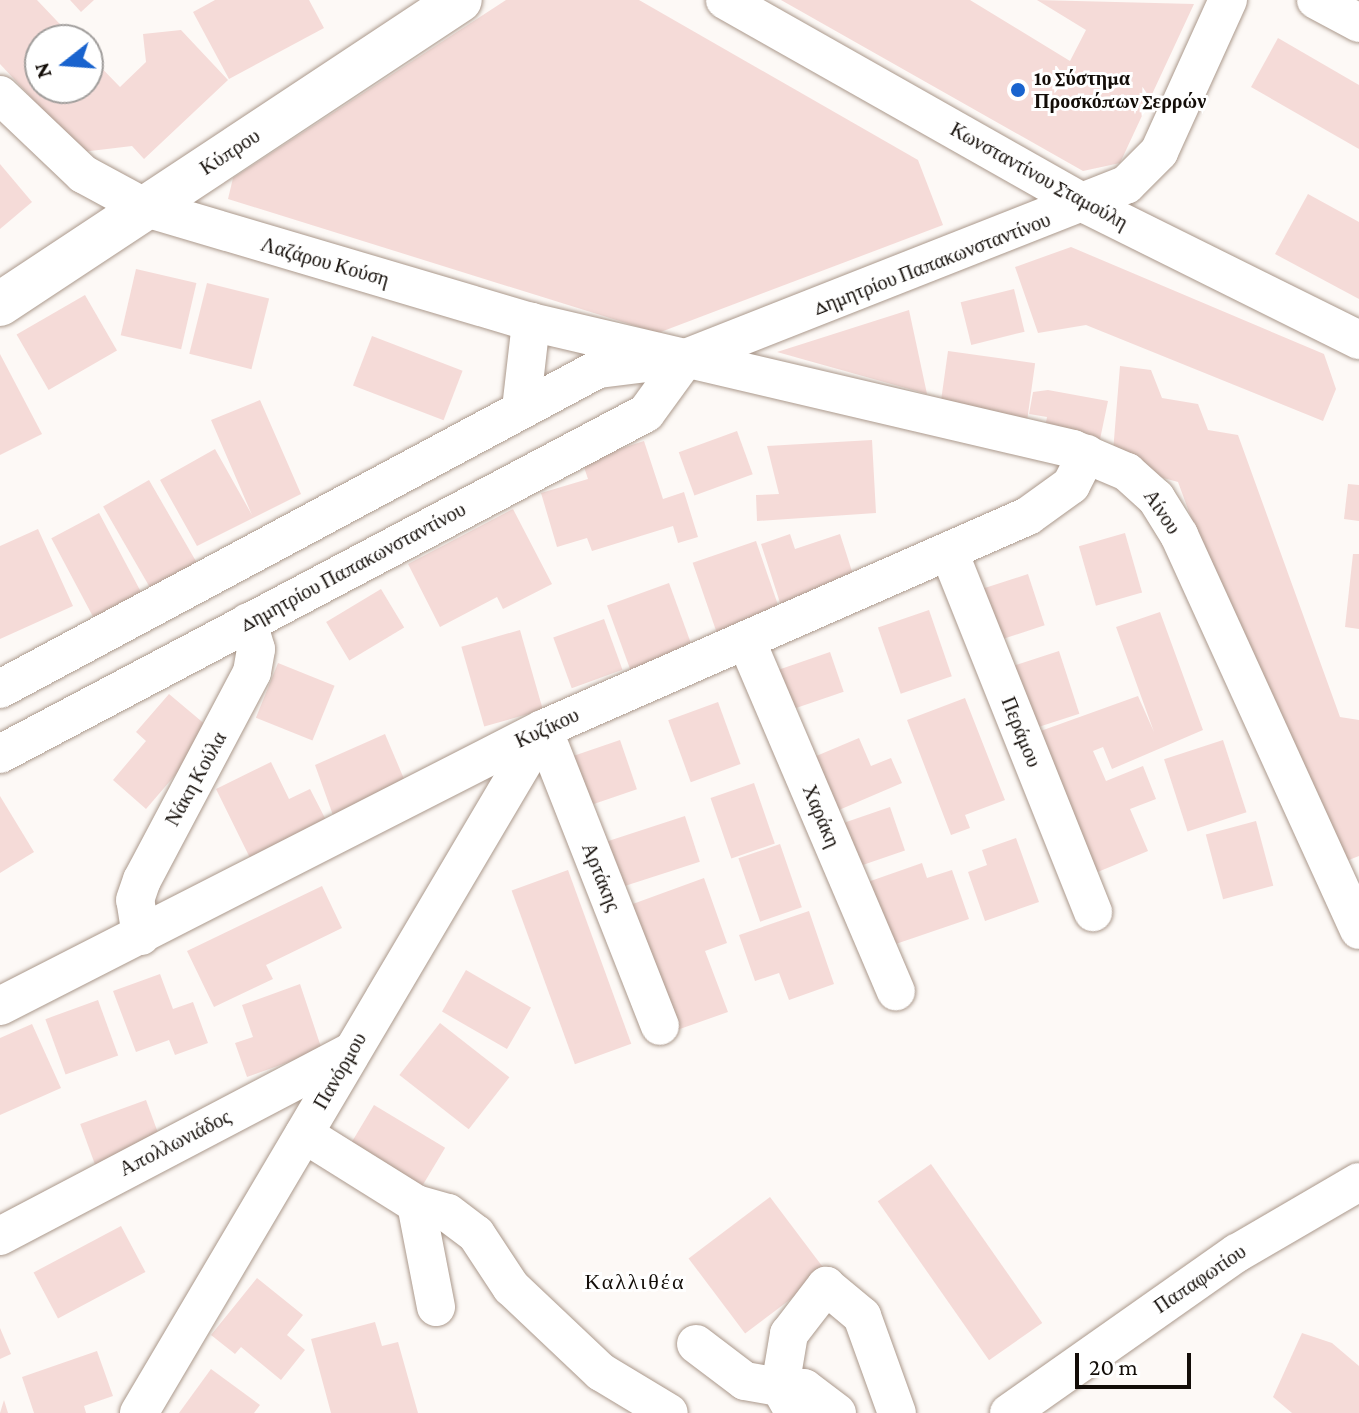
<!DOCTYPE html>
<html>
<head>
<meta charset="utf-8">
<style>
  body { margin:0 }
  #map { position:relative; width:1359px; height:1413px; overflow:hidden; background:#fdf9f6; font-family:"Crimson Pro",serif }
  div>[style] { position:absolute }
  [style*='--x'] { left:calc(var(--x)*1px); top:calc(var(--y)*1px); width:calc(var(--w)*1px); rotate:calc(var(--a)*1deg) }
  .building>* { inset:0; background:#f5dbd8; transform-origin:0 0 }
  .roads { filter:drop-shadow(0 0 2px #ab998c) drop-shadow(0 0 2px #ab998c) }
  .minor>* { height:38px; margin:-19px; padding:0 19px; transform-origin:19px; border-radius:19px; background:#fff }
  .major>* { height:44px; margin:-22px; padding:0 22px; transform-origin:22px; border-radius:22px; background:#fff }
  .dots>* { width:22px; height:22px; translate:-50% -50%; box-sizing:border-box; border:4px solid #fff; border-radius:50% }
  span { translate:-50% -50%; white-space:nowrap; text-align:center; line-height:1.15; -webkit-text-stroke:6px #fff; paint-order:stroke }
  .poi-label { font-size:20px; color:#130d08; font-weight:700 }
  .left { translate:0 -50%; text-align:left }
  .street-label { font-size:20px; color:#130d08 }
  .neighbourhood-label { font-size:22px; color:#130d08; letter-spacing:2px }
  .north { position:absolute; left:24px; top:24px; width:80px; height:80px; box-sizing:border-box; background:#fff; border:2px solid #a19e9c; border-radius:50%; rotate:253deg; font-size:22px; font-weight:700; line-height:32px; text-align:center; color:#130d08 }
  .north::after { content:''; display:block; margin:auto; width:28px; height:36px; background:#1963ce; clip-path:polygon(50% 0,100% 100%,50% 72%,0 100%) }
  .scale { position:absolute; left:1075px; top:1353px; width:116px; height:36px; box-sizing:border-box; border:4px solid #130d08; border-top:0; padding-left:10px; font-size:24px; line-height:28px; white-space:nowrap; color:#130d08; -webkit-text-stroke:6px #fff; paint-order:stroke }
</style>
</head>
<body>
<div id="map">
  <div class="building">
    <i style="clip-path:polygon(0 0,37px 0,75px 40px,40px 40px,40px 88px,88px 88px,88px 54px,120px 87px,146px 62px,143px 34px,181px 30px,228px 80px,144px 159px,132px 146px,82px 152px,0 64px)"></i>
    <i style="clip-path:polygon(70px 0,94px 0,81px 12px)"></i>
    <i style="clip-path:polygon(215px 0,309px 0,324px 28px,229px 79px,193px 12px)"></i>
    <i style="clip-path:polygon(506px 0,639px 0,918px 160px,943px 225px,658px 333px,228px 199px,233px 178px)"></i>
    <i style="clip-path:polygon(781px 0,970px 0,1070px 61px,1086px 30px,1037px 0,1194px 4px,1120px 163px,1083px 171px)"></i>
    <i style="clip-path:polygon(1278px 38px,1359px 85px,1359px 149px,1251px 87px)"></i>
    <i style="clip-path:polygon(0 164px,32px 202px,0 229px)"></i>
    <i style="clip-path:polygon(1308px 194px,1359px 222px,1359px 299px,1275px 254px)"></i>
    <i style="clip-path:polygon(1071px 247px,1324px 354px,1336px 389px,1323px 421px,1086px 325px,1038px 333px,1015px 267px)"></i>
    <i style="left:136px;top:269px;width:62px;height:68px;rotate:13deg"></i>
    <i style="left:207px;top:283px;width:64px;height:73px;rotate:14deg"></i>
    <i style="left:1014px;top:289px;width:44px;height:55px;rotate:76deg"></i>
    <i style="left:85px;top:295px;width:64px;height:79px;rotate:60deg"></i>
    <i style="clip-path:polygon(909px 310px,927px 394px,777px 352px)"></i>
    <i style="left:372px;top:336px;width:97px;height:53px;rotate:21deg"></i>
    <i style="left:948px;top:351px;width:88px;height:61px;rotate:8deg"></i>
    <i style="clip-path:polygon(0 354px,42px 434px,0 455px)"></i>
    <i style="clip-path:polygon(1120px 366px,1151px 370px,1162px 398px,1198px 404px,1208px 430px,1238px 435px,1340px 717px,1359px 720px,1359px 856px,1336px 865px,1276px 748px,1178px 482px,1112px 464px)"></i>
    <i style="clip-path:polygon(1048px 390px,1108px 401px,1098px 449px,1043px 438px,1047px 417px,1029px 414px,1033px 392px)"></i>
    <i style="clip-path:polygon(260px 400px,301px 494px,197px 546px,160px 480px,215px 449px,252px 515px,211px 420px)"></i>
    <i style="left:737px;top:431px;width:46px;height:62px;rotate:70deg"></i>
    <i style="clip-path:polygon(872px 440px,876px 513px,757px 521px,756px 495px,779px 494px,767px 446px)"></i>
    <i style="clip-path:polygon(644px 441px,663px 499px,684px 492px,698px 537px,678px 543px,673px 526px,592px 551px,587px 538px,557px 547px,541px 493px,588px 479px,582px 461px)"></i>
    <i style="left:149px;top:480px;width:98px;height:53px;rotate:60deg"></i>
    <i style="clip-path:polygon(1348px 484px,1359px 485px,1359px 521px,1344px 519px)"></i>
    <i style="clip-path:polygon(513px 509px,552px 584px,503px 609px,497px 597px,440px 627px,408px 564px)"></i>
    <i style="left:99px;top:513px;width:94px;height:54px;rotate:62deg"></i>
    <i style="clip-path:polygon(38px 529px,73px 606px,0 639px,0 546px)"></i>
    <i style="left:1125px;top:533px;width:62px;height:48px;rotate:74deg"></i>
    <i style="clip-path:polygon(790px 534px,795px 549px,840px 534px,857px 587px,783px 612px,761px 544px)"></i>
    <i style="left:756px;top:541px;width:83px;height:67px;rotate:71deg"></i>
    <i style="clip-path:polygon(1353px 554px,1359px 554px,1359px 629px,1345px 627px)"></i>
    <i style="left:1028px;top:574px;width:54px;height:52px;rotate:72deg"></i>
    <i style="left:669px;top:583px;width:71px;height:66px;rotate:70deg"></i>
    <i style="left:381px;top:589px;width:45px;height:64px;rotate:59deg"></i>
    <i style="left:929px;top:610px;width:70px;height:54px;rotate:71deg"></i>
    <i style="clip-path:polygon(1160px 612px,1203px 730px,1112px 769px,1103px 747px,1093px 751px,1106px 781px,1143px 766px,1156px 799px,1130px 809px,1148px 851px,1093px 874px,1035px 733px,1138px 696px,1154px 732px,1116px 627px)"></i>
    <i style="left:604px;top:619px;width:54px;height:54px;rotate:70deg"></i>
    <i style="left:520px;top:630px;width:83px;height:61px;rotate:74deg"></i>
    <i style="left:1059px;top:651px;width:66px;height:56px;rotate:72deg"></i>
    <i style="left:830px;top:652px;width:42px;height:65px;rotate:71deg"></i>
    <i style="left:278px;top:663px;width:61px;height:59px;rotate:22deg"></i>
    <i style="clip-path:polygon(169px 694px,213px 731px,146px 809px,113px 780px,146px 741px,136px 732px)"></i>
    <i style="clip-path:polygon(965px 698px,1005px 800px,965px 815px,970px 828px,951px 835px,907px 720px)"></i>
    <i style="left:718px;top:702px;width:66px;height:53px;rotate:70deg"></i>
    <i style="clip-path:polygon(385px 734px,404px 779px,334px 818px,315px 765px)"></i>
    <i style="clip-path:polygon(859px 738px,871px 766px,891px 758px,902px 783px,825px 816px,802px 762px)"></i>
    <i style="left:620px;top:740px;width:52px;height:51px;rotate:71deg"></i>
    <i style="left:1223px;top:740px;width:76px;height:62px;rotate:72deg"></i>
    <i style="clip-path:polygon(271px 762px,289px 799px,310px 789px,327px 822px,251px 860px,216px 789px)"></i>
    <i style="left:754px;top:783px;width:64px;height:46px;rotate:71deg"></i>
    <i style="clip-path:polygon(0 796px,34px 852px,0 873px)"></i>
    <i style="left:890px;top:807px;width:46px;height:57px;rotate:71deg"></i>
    <i style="left:685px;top:816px;width:48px;height:83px;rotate:72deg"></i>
    <i style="left:1256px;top:821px;width:67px;height:52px;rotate:75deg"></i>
    <i style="clip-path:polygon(1016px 838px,1039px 902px,985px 921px,968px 872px,987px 865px,982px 850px)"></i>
    <i style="left:780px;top:844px;width:67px;height:44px;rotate:71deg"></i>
    <i style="clip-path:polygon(922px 863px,927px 878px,952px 870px,969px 919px,884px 948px,862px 884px)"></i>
    <i style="left:568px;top:870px;width:185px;height:60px;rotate:70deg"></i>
    <i style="clip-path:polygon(704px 878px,727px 943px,705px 951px,728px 1012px,677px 1030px,630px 905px)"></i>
    <i style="clip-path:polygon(322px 886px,342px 928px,266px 965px,273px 979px,214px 1007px,187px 951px)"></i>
    <i style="clip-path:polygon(809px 911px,834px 984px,789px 1000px,779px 973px,755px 981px,739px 935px)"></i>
    <i style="left:466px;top:970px;width:75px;height:48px;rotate:30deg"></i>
    <i style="clip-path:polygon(160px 974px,173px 1009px,193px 1002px,208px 1043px,175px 1055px,169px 1040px,136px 1052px,113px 991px)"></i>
    <i style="clip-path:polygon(300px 984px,322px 1050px,247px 1077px,235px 1043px,253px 1037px,242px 1005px)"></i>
    <i style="left:98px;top:1000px;width:59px;height:56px;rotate:70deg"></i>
    <i style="left:440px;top:1023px;width:88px;height:66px;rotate:38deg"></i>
    <i style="clip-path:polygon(32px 1024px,61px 1088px,0 1115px,0 1038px)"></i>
    <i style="left:146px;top:1100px;width:44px;height:70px;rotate:70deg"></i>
    <i style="left:374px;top:1105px;width:83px;height:53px;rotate:31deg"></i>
    <i style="left:931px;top:1164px;width:194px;height:65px;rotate:55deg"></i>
    <i style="left:770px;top:1197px;width:94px;height:102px;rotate:53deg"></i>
    <i style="left:121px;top:1226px;width:52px;height:99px;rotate:62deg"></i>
    <i style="clip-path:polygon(257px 1278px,303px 1315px,287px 1335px,305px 1350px,281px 1380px,241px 1347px,235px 1354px,211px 1335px)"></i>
    <i style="clip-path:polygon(375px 1322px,382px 1346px,398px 1342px,418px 1413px,331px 1413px,311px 1339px)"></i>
    <i style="clip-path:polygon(0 1328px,11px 1354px,0 1359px)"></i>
    <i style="clip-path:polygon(1302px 1333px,1332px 1343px,1359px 1366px,1359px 1413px,1292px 1413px,1273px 1397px)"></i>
    <i style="clip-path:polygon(97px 1351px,113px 1396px,84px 1406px,86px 1413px,34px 1413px,22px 1377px)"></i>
    <i style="clip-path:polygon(211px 1369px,260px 1405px,254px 1413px,179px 1413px)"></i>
    <i style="clip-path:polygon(4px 1400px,8px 1413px,0 1413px)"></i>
  </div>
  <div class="roads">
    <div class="minor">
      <i style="--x:725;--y:0;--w:416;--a:29.5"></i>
      <i style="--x:1087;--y:205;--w:304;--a:26.4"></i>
      <i style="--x:1316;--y:0;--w:49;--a:28.1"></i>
      <i style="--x:0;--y:95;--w:115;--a:43.6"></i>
      <i style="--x:83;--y:174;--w:72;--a:28.4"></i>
      <i style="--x:146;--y:208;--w:402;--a:16.5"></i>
      <i style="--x:531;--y:322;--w:557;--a:13.19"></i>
      <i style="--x:1073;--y:449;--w:59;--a:23.1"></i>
      <i style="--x:1127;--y:472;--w:39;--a:42"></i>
      <i style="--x:1156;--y:498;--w:44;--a:58.1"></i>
      <i style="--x:1179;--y:535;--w:434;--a:65.5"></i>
      <i style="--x:521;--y:409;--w:88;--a:-83.4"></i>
      <i style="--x:949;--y:552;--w:388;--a:68.2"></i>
      <i style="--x:746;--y:640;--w:382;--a:66.9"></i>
      <i style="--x:0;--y:689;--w:678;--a:-28.15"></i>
      <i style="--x:598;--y:369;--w:89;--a:-7.1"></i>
      <i style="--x:686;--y:358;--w:473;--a:-21.5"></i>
      <i style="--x:1126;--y:185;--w:47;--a:-45"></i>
      <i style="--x:1159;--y:152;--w:167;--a:-65.6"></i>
      <i style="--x:543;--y:729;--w:319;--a:68.5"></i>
      <i style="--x:0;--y:754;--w:730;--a:-27.83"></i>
      <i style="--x:646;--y:413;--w:68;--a:-54"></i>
      <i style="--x:141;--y:936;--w:36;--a:-99"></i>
      <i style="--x:135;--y:900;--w:21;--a:-71"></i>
      <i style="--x:142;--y:880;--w:235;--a:-62.1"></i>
      <i style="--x:252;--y:672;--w:23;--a:-80"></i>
      <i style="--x:256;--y:649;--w:28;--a:-107"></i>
      <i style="--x:0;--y:1006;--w:610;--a:-27.03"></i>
      <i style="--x:543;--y:729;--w:530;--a:-23.71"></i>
      <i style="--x:1028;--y:516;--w:53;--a:-35.8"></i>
      <i style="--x:1071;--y:485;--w:35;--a:-63"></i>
      <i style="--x:304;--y:1134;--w:132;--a:32"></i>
      <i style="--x:416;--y:1204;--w:105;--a:79"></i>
      <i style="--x:416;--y:1204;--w:33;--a:16"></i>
      <i style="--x:448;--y:1213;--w:35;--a:37"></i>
      <i style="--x:476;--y:1234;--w:64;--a:56.6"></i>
      <i style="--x:511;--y:1287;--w:124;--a:43.4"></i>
      <i style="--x:601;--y:1372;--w:79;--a:31.1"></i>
      <i style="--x:0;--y:1236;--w:395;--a:-27.7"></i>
      <i style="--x:696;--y:1344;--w:61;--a:37.1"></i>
      <i style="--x:745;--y:1381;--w:36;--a:10"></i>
      <i style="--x:780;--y:1387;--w:23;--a:61"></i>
      <i style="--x:139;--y:1413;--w:794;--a:-59.43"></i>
      <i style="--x:837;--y:1413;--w:41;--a:-142.9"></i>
      <i style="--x:804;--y:1388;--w:24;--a:-178"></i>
      <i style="--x:780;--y:1387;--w:54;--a:-80.4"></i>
      <i style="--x:789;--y:1334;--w:61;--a:-52.4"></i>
      <i style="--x:826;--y:1286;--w:47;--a:39.8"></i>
      <i style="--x:862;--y:1316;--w:103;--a:70.2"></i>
      <i style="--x:1009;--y:1413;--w:279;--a:-35.1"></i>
      <i style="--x:1237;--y:1253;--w:141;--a:-30.2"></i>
    </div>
    <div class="major">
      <i style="--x:0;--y:304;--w:551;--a:-33.46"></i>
    </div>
  </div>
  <div class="dots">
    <i style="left:1018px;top:90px;background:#1963ce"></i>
  </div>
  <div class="poi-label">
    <span class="left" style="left:1034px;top:90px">1ο Σύστημα<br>Προσκόπων Σερρών</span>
  </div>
  <div class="street-label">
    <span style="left:230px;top:152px;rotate:-33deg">Κύπρου</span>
    <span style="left:1039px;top:176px;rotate:29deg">Κωνσταντίνου Σταμούλη</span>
    <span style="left:325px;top:262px;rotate:16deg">Λαζάρου Κούση</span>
    <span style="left:932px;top:264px;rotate:-21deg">Δημητρίου Παπακωνσταντίνου</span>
    <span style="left:1162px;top:512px;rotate:56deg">Αίνου</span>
    <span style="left:353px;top:567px;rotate:-28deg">Δημητρίου Παπακωνσταντίνου</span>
    <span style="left:547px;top:728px;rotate:-25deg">Κυζίκου</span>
    <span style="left:1021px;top:732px;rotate:68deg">Περάμου</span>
    <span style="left:196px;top:779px;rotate:-61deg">Νάκη Κούλα</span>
    <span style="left:821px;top:816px;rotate:67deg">Χαράκη</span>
    <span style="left:601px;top:877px;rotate:68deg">Αρτάκης</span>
    <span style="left:340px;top:1071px;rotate:-60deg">Πανόρμου</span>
    <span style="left:175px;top:1143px;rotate:-27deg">Απολλωνιάδος</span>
    <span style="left:1200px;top:1279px;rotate:-34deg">Παπαφωτίου</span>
  </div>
  <div class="neighbourhood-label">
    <span style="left:635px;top:1282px">Καλλιθέα</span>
  </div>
  <div class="north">N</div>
  <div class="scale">20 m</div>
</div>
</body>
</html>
